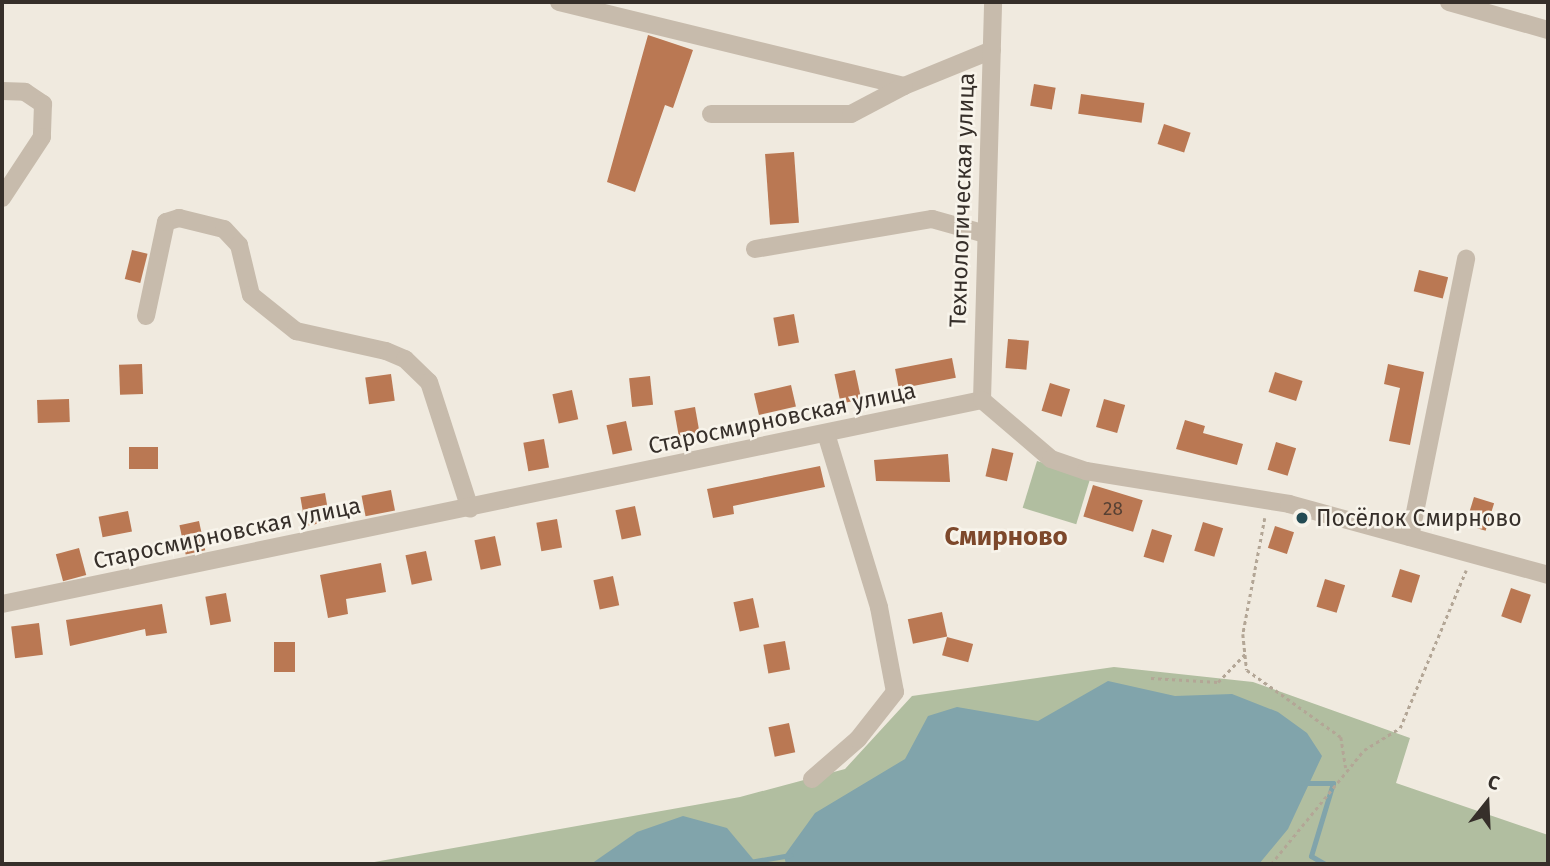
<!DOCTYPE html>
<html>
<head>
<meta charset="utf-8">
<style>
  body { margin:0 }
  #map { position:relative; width:1550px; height:866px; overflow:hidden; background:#f0eadf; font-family:"Fira Sans",sans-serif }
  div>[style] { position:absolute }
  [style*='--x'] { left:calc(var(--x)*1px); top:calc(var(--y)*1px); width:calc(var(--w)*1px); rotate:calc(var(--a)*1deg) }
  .green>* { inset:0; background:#b1bea0; transform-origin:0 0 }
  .water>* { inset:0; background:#81a4ab }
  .stream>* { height:5px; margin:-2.5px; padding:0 2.5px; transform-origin:2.5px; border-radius:2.5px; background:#81a4ab }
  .building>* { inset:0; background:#ba7853; transform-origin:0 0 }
  .path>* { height:2.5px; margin-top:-1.25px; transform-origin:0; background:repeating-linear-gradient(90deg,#b3a696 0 3.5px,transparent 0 7px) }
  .minor>* { height:18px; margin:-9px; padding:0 9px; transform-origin:9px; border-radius:9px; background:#c7bbac }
  .dots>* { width:19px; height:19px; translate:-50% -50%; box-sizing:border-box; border:4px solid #f8f4eb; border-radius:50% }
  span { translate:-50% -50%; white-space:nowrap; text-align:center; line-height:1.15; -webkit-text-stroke:5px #f8f4eb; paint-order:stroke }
  .number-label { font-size:19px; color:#574134 }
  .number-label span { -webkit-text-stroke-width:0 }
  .street-label { font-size:23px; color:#362f2a }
  .poi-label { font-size:23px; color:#362f2a }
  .left { translate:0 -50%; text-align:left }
  .quarter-label { font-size:26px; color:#7d482b; font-weight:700 }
  .frame { position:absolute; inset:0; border:4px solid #362f2a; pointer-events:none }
  .north { position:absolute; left:1452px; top:768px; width:70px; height:70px; -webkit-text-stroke:5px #f8f4eb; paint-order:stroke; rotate:18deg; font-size:19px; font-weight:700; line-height:28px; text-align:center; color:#362f2a }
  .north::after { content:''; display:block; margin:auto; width:24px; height:32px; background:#362f2a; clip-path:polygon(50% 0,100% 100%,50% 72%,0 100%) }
</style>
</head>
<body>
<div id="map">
  <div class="green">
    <i style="left:1037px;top:461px;width:56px;height:49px;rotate:17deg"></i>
    <i style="clip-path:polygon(1114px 667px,1253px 682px,1410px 738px,1396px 783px,1548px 835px,1548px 864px,363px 864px,740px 797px,845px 769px,912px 696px)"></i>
  </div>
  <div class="water">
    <i style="clip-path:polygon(1108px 681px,1175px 696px,1232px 694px,1278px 712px,1307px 733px,1322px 756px,1288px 829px,1259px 864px,786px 864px,784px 856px,815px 813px,905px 759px,928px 716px,957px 707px,1038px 721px)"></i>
    <i style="clip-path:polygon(683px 816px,727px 828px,757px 864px,591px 864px,637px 832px)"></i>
  </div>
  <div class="stream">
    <i style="--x:1303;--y:783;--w:30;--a:0"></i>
    <i style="--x:1333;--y:783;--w:76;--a:106.8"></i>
    <i style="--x:1311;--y:856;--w:16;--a:30"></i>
    <i style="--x:738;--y:864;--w:53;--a:-9.8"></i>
  </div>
  <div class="building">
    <i style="clip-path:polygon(648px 35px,693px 50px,673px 108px,665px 105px,635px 192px,607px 182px)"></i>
    <i style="left:1034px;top:84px;width:22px;height:22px;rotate:10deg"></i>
    <i style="left:1081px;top:94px;width:64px;height:20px;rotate:8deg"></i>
    <i style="left:1164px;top:124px;width:28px;height:21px;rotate:18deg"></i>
    <i style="left:794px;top:152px;width:71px;height:29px;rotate:86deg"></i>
    <i style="left:132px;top:250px;width:16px;height:30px;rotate:14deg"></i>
    <i style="left:1419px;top:270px;width:30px;height:22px;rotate:14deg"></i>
    <i style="left:794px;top:314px;width:29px;height:21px;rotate:80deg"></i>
    <i style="left:1008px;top:339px;width:21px;height:29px;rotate:5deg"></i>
    <i style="left:952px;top:358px;width:20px;height:58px;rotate:79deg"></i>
    <i style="left:142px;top:364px;width:30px;height:23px;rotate:88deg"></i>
    <i style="clip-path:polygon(1388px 364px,1424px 372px,1410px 445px,1389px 441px,1400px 388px,1384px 384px)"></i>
    <i style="left:855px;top:370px;width:30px;height:21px;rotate:78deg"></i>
    <i style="left:1275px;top:372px;width:29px;height:21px;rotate:18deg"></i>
    <i style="left:391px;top:374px;width:27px;height:26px;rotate:82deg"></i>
    <i style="left:650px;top:376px;width:29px;height:21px;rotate:84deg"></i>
    <i style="left:1050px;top:383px;width:21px;height:29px;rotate:17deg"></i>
    <i style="left:791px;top:385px;width:22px;height:38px;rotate:77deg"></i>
    <i style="left:572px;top:390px;width:30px;height:20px;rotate:78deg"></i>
    <i style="left:69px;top:399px;width:23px;height:32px;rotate:88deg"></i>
    <i style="left:1104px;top:399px;width:22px;height:29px;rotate:16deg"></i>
    <i style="left:695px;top:407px;width:29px;height:21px;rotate:80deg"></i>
    <i style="clip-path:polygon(1185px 420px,1205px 426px,1203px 433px,1243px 444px,1237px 465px,1176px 449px)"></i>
    <i style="left:626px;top:421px;width:30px;height:20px;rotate:78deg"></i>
    <i style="left:544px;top:439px;width:29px;height:21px;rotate:80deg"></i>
    <i style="left:1276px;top:442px;width:21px;height:29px;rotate:17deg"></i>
    <i style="left:129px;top:447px;width:29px;height:22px"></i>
    <i style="left:992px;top:448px;width:22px;height:29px;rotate:13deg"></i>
    <i style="clip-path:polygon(948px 454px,950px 482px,876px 481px,874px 460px)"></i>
    <i style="clip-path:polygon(820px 466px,825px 487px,733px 506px,734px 514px,713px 518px,707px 489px)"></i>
    <i style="left:1093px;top:485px;width:52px;height:33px;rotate:17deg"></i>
    <i style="left:391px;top:490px;width:21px;height:30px;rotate:79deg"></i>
    <i style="left:325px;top:493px;width:29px;height:25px;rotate:80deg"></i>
    <i style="left:1474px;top:497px;width:21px;height:29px;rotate:17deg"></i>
    <i style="left:635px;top:506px;width:30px;height:20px;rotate:78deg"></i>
    <i style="left:128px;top:511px;width:21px;height:30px;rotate:79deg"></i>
    <i style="left:557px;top:519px;width:29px;height:21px;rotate:80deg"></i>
    <i style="left:199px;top:521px;width:30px;height:20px;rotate:78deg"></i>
    <i style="left:1203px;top:522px;width:21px;height:30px;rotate:17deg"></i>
    <i style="left:1275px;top:526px;width:20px;height:23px;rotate:18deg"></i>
    <i style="left:1152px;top:529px;width:21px;height:29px;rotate:17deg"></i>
    <i style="left:495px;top:536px;width:30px;height:21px;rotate:78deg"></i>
    <i style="left:79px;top:548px;width:28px;height:24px;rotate:75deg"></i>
    <i style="left:426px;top:551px;width:30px;height:21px;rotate:78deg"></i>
    <i style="clip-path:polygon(381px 563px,386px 592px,346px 599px,348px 614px,328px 618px,320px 575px)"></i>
    <i style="left:1400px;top:569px;width:21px;height:29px;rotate:17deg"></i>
    <i style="left:613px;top:576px;width:30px;height:20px;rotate:78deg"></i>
    <i style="left:1325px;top:579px;width:21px;height:29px;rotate:17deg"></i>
    <i style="left:1511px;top:588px;width:21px;height:30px;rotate:19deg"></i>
    <i style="left:226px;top:593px;width:29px;height:21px;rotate:80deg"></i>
    <i style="left:753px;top:598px;width:30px;height:20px;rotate:78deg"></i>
    <i style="clip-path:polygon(162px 604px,167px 633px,146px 636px,145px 629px,70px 646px,66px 620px)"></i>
    <i style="left:942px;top:612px;width:25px;height:35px;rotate:78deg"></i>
    <i style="left:39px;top:623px;width:32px;height:28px;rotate:83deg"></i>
    <i style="left:947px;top:637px;width:27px;height:19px;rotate:15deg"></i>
    <i style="left:785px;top:641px;width:29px;height:22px;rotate:80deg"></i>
    <i style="left:274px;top:642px;width:21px;height:30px"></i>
    <i style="left:789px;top:723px;width:30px;height:21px;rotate:78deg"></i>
  </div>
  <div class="path">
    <i style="--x:1265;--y:518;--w:118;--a:100.7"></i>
    <i style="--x:1243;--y:634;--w:36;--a:84"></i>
    <i style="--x:1247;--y:670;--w:115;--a:35.5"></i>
    <i style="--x:1341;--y:737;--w:31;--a:81"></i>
    <i style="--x:1151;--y:678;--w:67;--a:3.4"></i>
    <i style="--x:1218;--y:682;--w:39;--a:-46"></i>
    <i style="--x:1271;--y:864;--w:147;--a:-50.8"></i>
    <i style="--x:1364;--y:750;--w:42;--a:-31.4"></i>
    <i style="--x:1400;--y:728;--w:171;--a:-67.3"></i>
  </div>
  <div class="minor">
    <i style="--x:559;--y:2;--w:355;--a:13.7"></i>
    <i style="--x:904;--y:86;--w:95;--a:-22.2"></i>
    <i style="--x:1449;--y:2;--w:103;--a:15.8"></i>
    <i style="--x:2;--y:91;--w:23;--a:2"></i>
    <i style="--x:25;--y:92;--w:22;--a:34"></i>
    <i style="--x:43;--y:104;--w:33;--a:92"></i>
    <i style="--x:42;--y:137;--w:73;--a:123.3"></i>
    <i style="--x:711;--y:114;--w:140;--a:0"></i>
    <i style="--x:851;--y:114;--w:60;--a:-27.8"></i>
    <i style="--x:755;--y:249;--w:180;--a:-9.6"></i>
    <i style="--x:932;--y:219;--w:52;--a:15.6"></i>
    <i style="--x:146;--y:316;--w:96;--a:-78"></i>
    <i style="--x:166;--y:222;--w:14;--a:-17"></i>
    <i style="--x:179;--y:218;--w:46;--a:13.7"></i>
    <i style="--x:224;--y:229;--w:22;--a:47"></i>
    <i style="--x:239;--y:245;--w:51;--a:76.5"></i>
    <i style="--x:251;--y:295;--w:58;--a:38.7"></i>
    <i style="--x:296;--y:331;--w:92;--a:12.5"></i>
    <i style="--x:386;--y:351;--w:21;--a:23"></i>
    <i style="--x:405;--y:359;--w:33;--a:44"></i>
    <i style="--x:429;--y:382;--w:133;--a:72.1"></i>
    <i style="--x:982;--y:400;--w:398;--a:-88.4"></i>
    <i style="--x:1410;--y:537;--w:284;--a:-78.6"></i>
    <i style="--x:2;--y:604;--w:1001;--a:-11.76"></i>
    <i style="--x:982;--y:400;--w:91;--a:40.5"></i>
    <i style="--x:1051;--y:459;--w:37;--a:19"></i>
    <i style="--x:1086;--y:471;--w:206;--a:9.2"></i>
    <i style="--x:1289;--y:504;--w:269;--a:15.3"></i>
    <i style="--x:812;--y:779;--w:61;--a:-41"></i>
    <i style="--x:858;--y:739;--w:60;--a:-51.8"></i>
    <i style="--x:895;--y:692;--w:86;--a:-100.7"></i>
    <i style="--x:879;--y:607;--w:181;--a:-107"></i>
  </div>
  <div class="dots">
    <i style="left:1302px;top:518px;background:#234b54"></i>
  </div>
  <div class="number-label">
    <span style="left:1113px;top:509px">28</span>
  </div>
  <div class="street-label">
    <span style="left:962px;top:200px;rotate:-88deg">Технологическая улица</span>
    <span style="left:782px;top:418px;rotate:-12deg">Старосмирновская улица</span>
    <span style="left:227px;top:533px;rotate:-12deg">Старосмирновская улица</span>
  </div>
  <div class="poi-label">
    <span class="left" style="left:1316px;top:518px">Посёлок Смирново</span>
  </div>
  <div class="quarter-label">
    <span style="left:1006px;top:537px">Смирново</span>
  </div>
  <div class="frame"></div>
  <div class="north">С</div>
</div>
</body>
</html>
